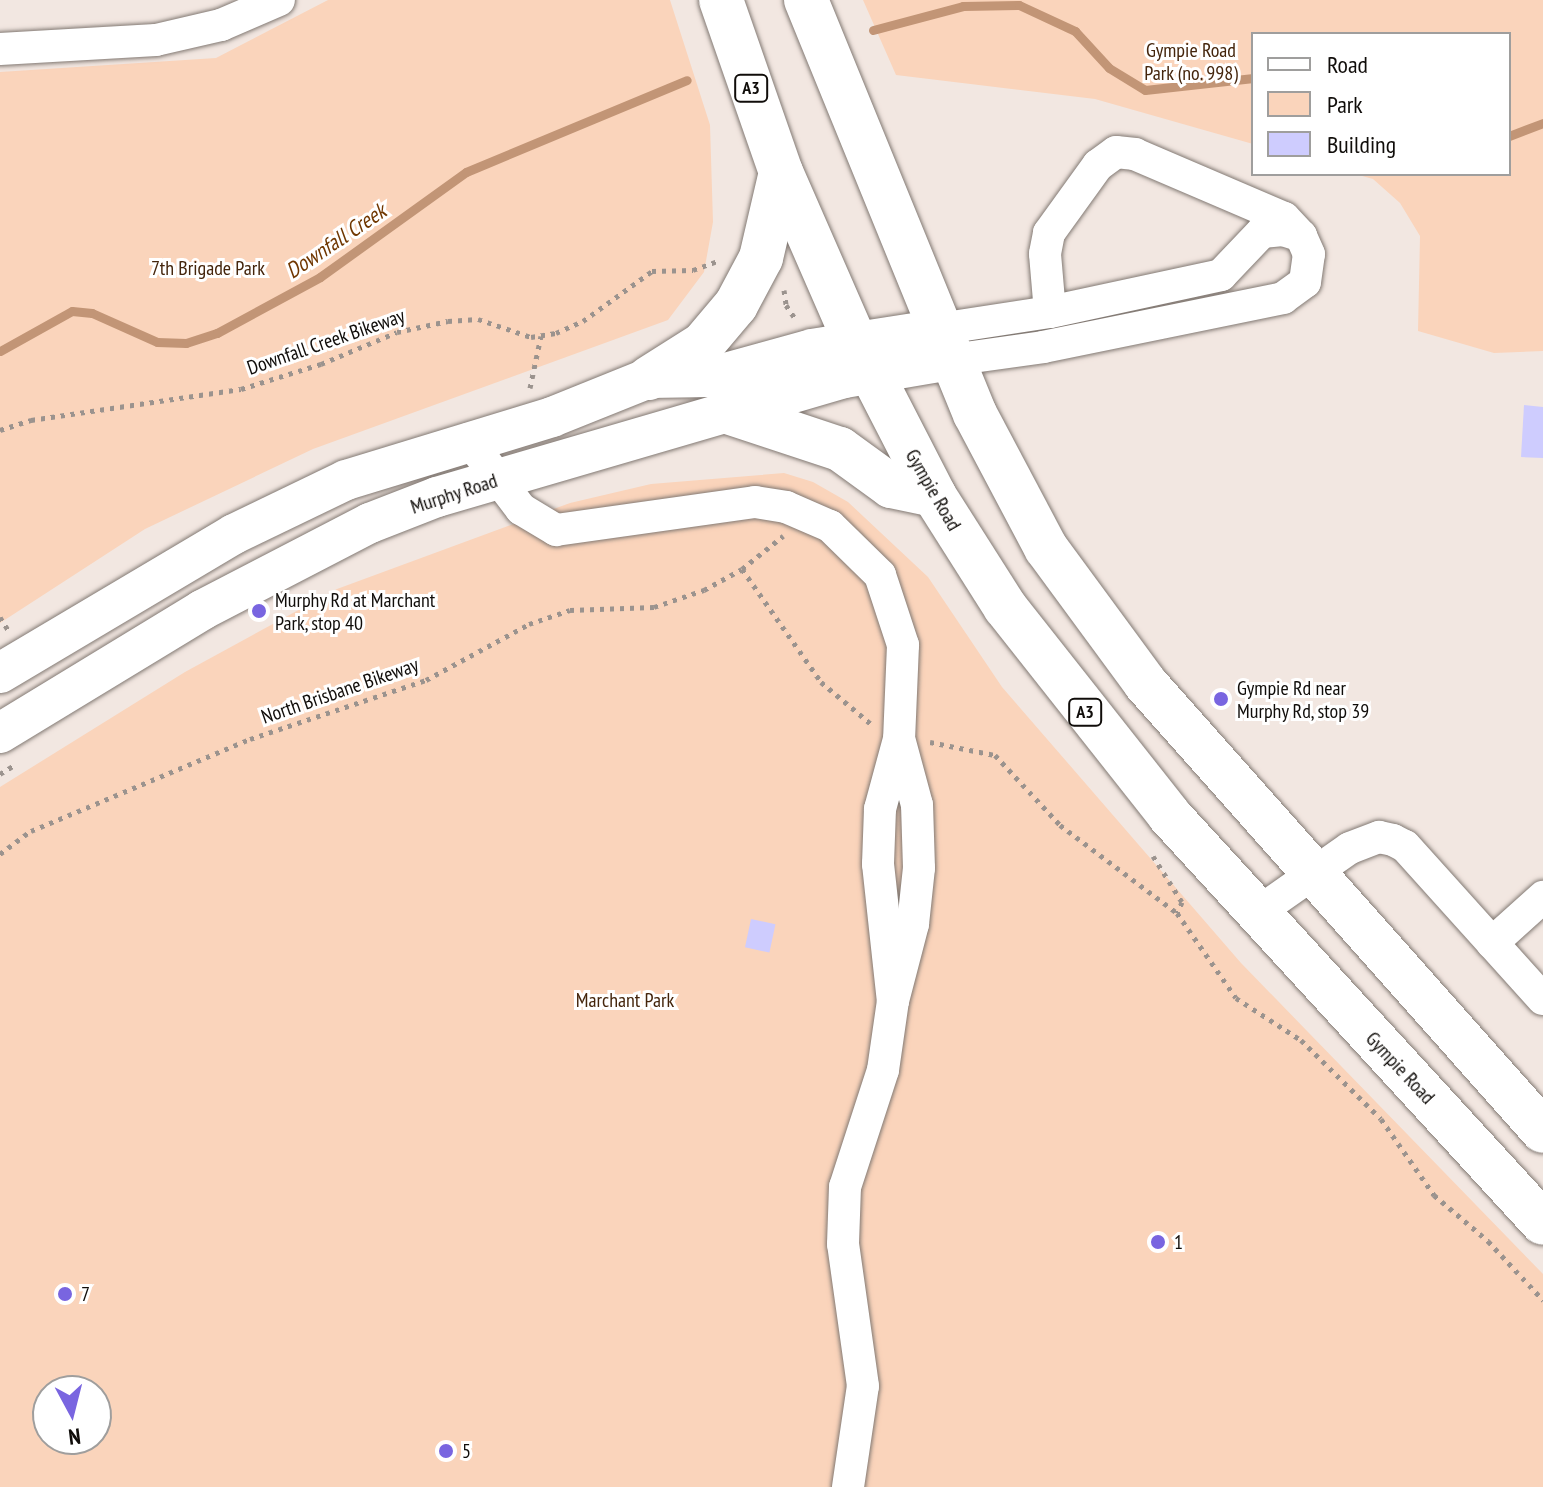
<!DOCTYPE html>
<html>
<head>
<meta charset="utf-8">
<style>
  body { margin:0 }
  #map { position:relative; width:1543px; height:1487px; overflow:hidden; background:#f2e7e1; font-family:"PT Sans Narrow",sans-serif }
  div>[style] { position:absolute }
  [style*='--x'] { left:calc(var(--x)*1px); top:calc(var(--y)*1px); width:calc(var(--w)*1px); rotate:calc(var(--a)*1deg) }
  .green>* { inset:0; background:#fad4bb }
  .stream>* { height:9px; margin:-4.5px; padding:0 4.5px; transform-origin:4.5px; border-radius:4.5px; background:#c29576 }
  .building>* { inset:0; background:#ceccfe; transform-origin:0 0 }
  .path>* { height:5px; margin-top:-2.5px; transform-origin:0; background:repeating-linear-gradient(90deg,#9b938e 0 4px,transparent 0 10px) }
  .roads { filter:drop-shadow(0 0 2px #827973) drop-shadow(0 0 2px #827973) }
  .minor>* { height:32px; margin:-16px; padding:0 16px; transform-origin:16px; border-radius:16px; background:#fff }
  .major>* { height:40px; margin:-20px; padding:0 20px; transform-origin:20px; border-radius:20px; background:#fff }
  .highway>* { height:44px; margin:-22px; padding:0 22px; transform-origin:22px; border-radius:22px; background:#fff }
  .dots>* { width:22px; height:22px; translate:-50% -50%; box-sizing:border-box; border:4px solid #fff; border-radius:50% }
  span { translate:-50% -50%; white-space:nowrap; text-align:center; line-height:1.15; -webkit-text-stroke:6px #fff; paint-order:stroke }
  .shield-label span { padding:2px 6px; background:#fff; border:2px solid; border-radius:6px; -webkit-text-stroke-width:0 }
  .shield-label { font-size:18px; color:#100d0a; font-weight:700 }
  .park-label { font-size:20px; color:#44250c }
  .street-label { font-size:20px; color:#100d0a }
  .poi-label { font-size:20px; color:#100d0a }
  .left { translate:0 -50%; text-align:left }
  .water-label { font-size:22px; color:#703700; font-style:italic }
  .legend { position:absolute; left:1251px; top:32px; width:260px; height:144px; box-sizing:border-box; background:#fff; border:2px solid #9f9e9d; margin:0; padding:10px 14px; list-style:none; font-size:24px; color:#100d0a }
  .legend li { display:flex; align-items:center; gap:16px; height:40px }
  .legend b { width:40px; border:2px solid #9f9e9d }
  .north { position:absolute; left:32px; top:1375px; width:80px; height:80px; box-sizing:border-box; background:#fff; border:2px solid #9f9e9d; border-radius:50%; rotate:173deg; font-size:22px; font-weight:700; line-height:32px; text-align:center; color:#100d0a }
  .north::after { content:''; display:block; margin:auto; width:28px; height:36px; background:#7965e0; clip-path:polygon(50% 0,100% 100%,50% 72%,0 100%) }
</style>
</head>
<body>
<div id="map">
  <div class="green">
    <i style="clip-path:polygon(328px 0,670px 0,710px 125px,713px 222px,704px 272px,668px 320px,313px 449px,145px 529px,0 623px,0 72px,216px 58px)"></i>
    <i style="clip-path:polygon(863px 0,1543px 0,1543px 351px,1494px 353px,1418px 331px,1420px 236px,1400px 203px,1373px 179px,1355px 174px,1509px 174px,1509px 34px,1253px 34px,1253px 144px,1095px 99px,896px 75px)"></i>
    <i style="clip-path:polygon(evenodd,784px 473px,813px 482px,848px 502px,928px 577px,1002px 687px,1241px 963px,1543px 1274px,1543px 1487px,0 1487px,0 787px,185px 672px,337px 589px,570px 503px,651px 484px,784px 473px,48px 1391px,96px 1391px,96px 1439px,48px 1439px,48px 1391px)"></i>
  </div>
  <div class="stream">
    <i style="--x:873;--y:30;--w:93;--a:-14.9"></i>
    <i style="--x:963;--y:6;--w:56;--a:-1"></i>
    <i style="--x:1019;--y:5;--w:62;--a:24.9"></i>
    <i style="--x:1075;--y:31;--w:50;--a:47.4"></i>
    <i style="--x:1109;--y:68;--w:42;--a:31.4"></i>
    <i style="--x:1145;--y:90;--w:109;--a:-6.3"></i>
    <i style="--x:1509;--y:136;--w:36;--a:-21"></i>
    <i style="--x:0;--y:351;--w:82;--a:-29.1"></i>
    <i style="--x:72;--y:311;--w:20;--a:6"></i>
    <i style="--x:92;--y:313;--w:71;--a:24"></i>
    <i style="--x:157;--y:342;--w:29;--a:2"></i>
    <i style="--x:186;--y:343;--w:33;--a:-18"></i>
    <i style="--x:217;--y:333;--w:117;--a:-28.5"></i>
    <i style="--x:320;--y:277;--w:180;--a:-35.7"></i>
    <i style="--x:466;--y:172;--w:239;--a:-22.6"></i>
  </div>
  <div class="building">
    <i style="clip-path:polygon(1524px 405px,1543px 407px,1543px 458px,1521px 457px)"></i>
    <i style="left:751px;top:919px;width:25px;height:29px;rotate:12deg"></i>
  </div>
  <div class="path">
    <i style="--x:784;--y:290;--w:15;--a:82"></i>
    <i style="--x:786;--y:305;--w:18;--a:56"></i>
    <i style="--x:530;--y:388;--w:53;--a:-78.1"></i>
    <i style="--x:0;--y:430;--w:33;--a:-18"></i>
    <i style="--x:31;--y:420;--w:212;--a:-8.4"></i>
    <i style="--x:241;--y:389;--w:84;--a:-17.4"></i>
    <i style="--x:321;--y:364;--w:82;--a:-22.8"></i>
    <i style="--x:397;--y:332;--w:52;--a:-12.2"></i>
    <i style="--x:448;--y:321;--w:30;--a:-4"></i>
    <i style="--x:478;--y:319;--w:56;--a:18.8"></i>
    <i style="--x:531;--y:337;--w:25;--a:-9"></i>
    <i style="--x:556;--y:333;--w:30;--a:-24"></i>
    <i style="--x:583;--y:321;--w:85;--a:-35.9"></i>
    <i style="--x:652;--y:271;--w:41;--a:-1.4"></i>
    <i style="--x:693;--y:270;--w:27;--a:-20"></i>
    <i style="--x:742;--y:569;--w:138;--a:55"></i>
    <i style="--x:821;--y:682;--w:65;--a:40"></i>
    <i style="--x:0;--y:617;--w:15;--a:58"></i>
    <i style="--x:930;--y:742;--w:66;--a:11.3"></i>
    <i style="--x:995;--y:755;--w:96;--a:47.1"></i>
    <i style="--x:1060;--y:825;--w:146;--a:36.9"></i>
    <i style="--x:1177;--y:913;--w:103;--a:55.2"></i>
    <i style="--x:1236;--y:998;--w:77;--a:32.9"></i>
    <i style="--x:1301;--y:1040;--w:112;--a:44.6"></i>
    <i style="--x:1381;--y:1119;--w:93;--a:55.1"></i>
    <i style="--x:1434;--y:1195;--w:71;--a:40.4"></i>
    <i style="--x:1488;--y:1241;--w:81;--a:47"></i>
    <i style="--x:0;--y:774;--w:15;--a:-32"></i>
    <i style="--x:0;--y:854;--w:39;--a:-37"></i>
    <i style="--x:31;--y:831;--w:238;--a:-22.8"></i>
    <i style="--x:250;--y:739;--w:186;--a:-18.5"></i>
    <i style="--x:426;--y:680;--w:117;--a:-28.5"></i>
    <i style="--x:529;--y:624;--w:43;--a:-18.9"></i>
    <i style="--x:570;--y:610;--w:84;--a:-2"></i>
    <i style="--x:654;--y:607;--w:53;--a:-18.8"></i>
    <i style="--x:704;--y:590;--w:43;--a:-28.9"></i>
    <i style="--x:742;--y:569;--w:53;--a:-38.8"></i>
    <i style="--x:1153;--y:856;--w:54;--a:57.8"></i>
    <i style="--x:1182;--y:902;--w:12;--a:114"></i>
  </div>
  <div class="roads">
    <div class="minor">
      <i style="--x:0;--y:49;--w:156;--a:-3.3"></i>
      <i style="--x:156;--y:40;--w:67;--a:-13"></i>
      <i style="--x:221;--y:25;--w:63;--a:-23.3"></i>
      <i style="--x:939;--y:329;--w:112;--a:-8.7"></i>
      <i style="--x:1050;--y:312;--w:175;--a:-12.2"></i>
      <i style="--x:1221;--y:275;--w:59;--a:-46.4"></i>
      <i style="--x:1262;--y:232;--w:21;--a:-5"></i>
      <i style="--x:1283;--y:230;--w:19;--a:18"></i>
      <i style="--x:951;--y:360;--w:93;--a:-8"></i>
      <i style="--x:1043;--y:347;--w:245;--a:-11.5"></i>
      <i style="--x:1283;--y:298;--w:27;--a:-36"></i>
      <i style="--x:1305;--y:282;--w:28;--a:-82"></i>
      <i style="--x:1309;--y:254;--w:20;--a:-114"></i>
      <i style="--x:1301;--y:236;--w:25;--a:-133"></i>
      <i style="--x:1284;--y:218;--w:162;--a:-156.8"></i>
      <i style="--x:1135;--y:154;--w:19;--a:-174"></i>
      <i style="--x:1116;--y:152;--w:22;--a:144"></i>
      <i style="--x:1098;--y:165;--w:84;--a:125.8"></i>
      <i style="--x:1049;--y:233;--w:21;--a:101"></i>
      <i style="--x:1045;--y:254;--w:58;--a:85.1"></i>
      <i style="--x:468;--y:439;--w:88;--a:52.9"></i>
      <i style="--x:521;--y:509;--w:41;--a:31"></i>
      <i style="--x:556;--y:530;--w:201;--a:-8"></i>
      <i style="--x:755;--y:502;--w:31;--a:9"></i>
      <i style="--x:786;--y:507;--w:48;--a:23.4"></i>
      <i style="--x:830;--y:526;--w:70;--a:44.4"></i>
      <i style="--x:880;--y:575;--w:74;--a:71.8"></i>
      <i style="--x:903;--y:645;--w:94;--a:92.4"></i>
      <i style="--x:899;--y:739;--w:73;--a:105.2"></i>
      <i style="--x:880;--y:809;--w:55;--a:92.1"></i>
      <i style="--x:878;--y:864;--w:138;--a:83.8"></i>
      <i style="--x:1257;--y:913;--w:113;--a:-35"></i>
      <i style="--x:1350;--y:848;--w:31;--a:-21"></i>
      <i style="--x:1379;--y:837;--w:14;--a:12"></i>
      <i style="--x:1393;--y:840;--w:13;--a:27"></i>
      <i style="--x:1405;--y:846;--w:206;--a:48"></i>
      <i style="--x:1492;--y:943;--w:69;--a:-42"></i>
      <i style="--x:848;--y:1487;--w:102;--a:-81.6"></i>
      <i style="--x:863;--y:1386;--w:143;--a:-98"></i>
      <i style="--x:843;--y:1244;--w:57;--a:-88"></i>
      <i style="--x:845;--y:1187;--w:123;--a:-72"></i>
      <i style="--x:883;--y:1070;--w:70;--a:-81.8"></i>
      <i style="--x:893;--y:1001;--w:80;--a:-75.4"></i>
      <i style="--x:913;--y:924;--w:56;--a:-83.9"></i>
      <i style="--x:919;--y:868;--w:63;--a:-91.8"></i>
      <i style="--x:917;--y:805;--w:65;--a:-105.1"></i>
    </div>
    <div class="major">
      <i style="--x:0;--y:673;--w:272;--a:-30.7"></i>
      <i style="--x:234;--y:534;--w:124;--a:-25.7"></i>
      <i style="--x:346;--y:480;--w:215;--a:-17"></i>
      <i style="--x:552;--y:417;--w:105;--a:-21.9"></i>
      <i style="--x:649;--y:378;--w:62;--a:-0.9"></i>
      <i style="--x:711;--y:377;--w:105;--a:-15.5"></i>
      <i style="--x:812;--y:349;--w:129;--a:-8.9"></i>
      <i style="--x:0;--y:733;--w:237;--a:-31.3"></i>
      <i style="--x:202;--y:610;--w:189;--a:-27.4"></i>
      <i style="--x:370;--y:523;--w:72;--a:-21.2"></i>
      <i style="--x:437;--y:497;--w:425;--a:-16.3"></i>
      <i style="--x:845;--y:378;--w:108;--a:-9.6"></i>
    </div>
    <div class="highway">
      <i style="--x:721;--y:0;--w:182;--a:70.8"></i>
      <i style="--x:781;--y:172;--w:184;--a:66.4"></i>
      <i style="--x:855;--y:341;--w:173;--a:62.8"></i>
      <i style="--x:934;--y:495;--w:133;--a:57.6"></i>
      <i style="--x:1005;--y:607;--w:265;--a:51.7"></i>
      <i style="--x:1169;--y:815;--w:553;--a:47.49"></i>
      <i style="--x:806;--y:0;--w:447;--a:67.8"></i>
      <i style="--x:975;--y:414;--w:152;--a:62.1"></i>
      <i style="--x:1046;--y:548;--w:167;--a:53.7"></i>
      <i style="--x:1145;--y:683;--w:599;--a:48.38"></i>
      <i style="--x:649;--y:378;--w:64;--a:-32.2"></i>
      <i style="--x:703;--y:344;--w:51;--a:-49.8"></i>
      <i style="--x:736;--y:305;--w:53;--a:-62"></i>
      <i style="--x:761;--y:258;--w:88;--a:-76.9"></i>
      <i style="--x:728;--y:412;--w:118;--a:18.3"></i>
      <i style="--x:840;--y:449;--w:63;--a:36"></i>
      <i style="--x:891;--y:486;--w:44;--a:11.8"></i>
    </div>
  </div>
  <div class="dots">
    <i style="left:259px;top:611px;background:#7965e0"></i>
    <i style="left:1221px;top:699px;background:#7965e0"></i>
    <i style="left:1158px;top:1242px;background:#7965e0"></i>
    <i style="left:65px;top:1294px;background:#7965e0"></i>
    <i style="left:446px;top:1451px;background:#7965e0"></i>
  </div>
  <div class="shield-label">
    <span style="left:751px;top:88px">A3</span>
    <span style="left:1085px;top:712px">A3</span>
  </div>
  <div class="park-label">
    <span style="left:1191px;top:62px">Gympie Road<br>Park (no. 998)</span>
    <span style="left:208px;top:268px">7th Brigade Park</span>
    <span style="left:625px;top:1000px">Marchant Park</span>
  </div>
  <div class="street-label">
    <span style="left:326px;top:342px;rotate:-19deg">Downfall Creek Bikeway</span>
    <span style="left:933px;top:490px;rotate:60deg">Gympie Road</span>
    <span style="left:454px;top:494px;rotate:-18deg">Murphy Road</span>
    <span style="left:340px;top:691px;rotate:-19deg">North Brisbane Bikeway</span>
    <span style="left:1400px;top:1068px;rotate:47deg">Gympie Road</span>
  </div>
  <div class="poi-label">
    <span class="left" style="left:275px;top:612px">Murphy Rd at Marchant<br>Park, stop 40</span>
    <span class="left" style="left:1237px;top:700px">Gympie Rd near<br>Murphy Rd, stop 39</span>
    <span class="left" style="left:1174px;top:1242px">1</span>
    <span class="left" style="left:81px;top:1294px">7</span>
    <span class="left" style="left:462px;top:1451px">5</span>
  </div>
  <div class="water-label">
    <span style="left:336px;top:241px;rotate:-34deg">Downfall Creek</span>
  </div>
  <ul class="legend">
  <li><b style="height:10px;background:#fff"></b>Road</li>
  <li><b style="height:22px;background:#fad4bb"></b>Park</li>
  <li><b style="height:22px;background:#ceccfe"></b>Building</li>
  </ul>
  <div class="north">N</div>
</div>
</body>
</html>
